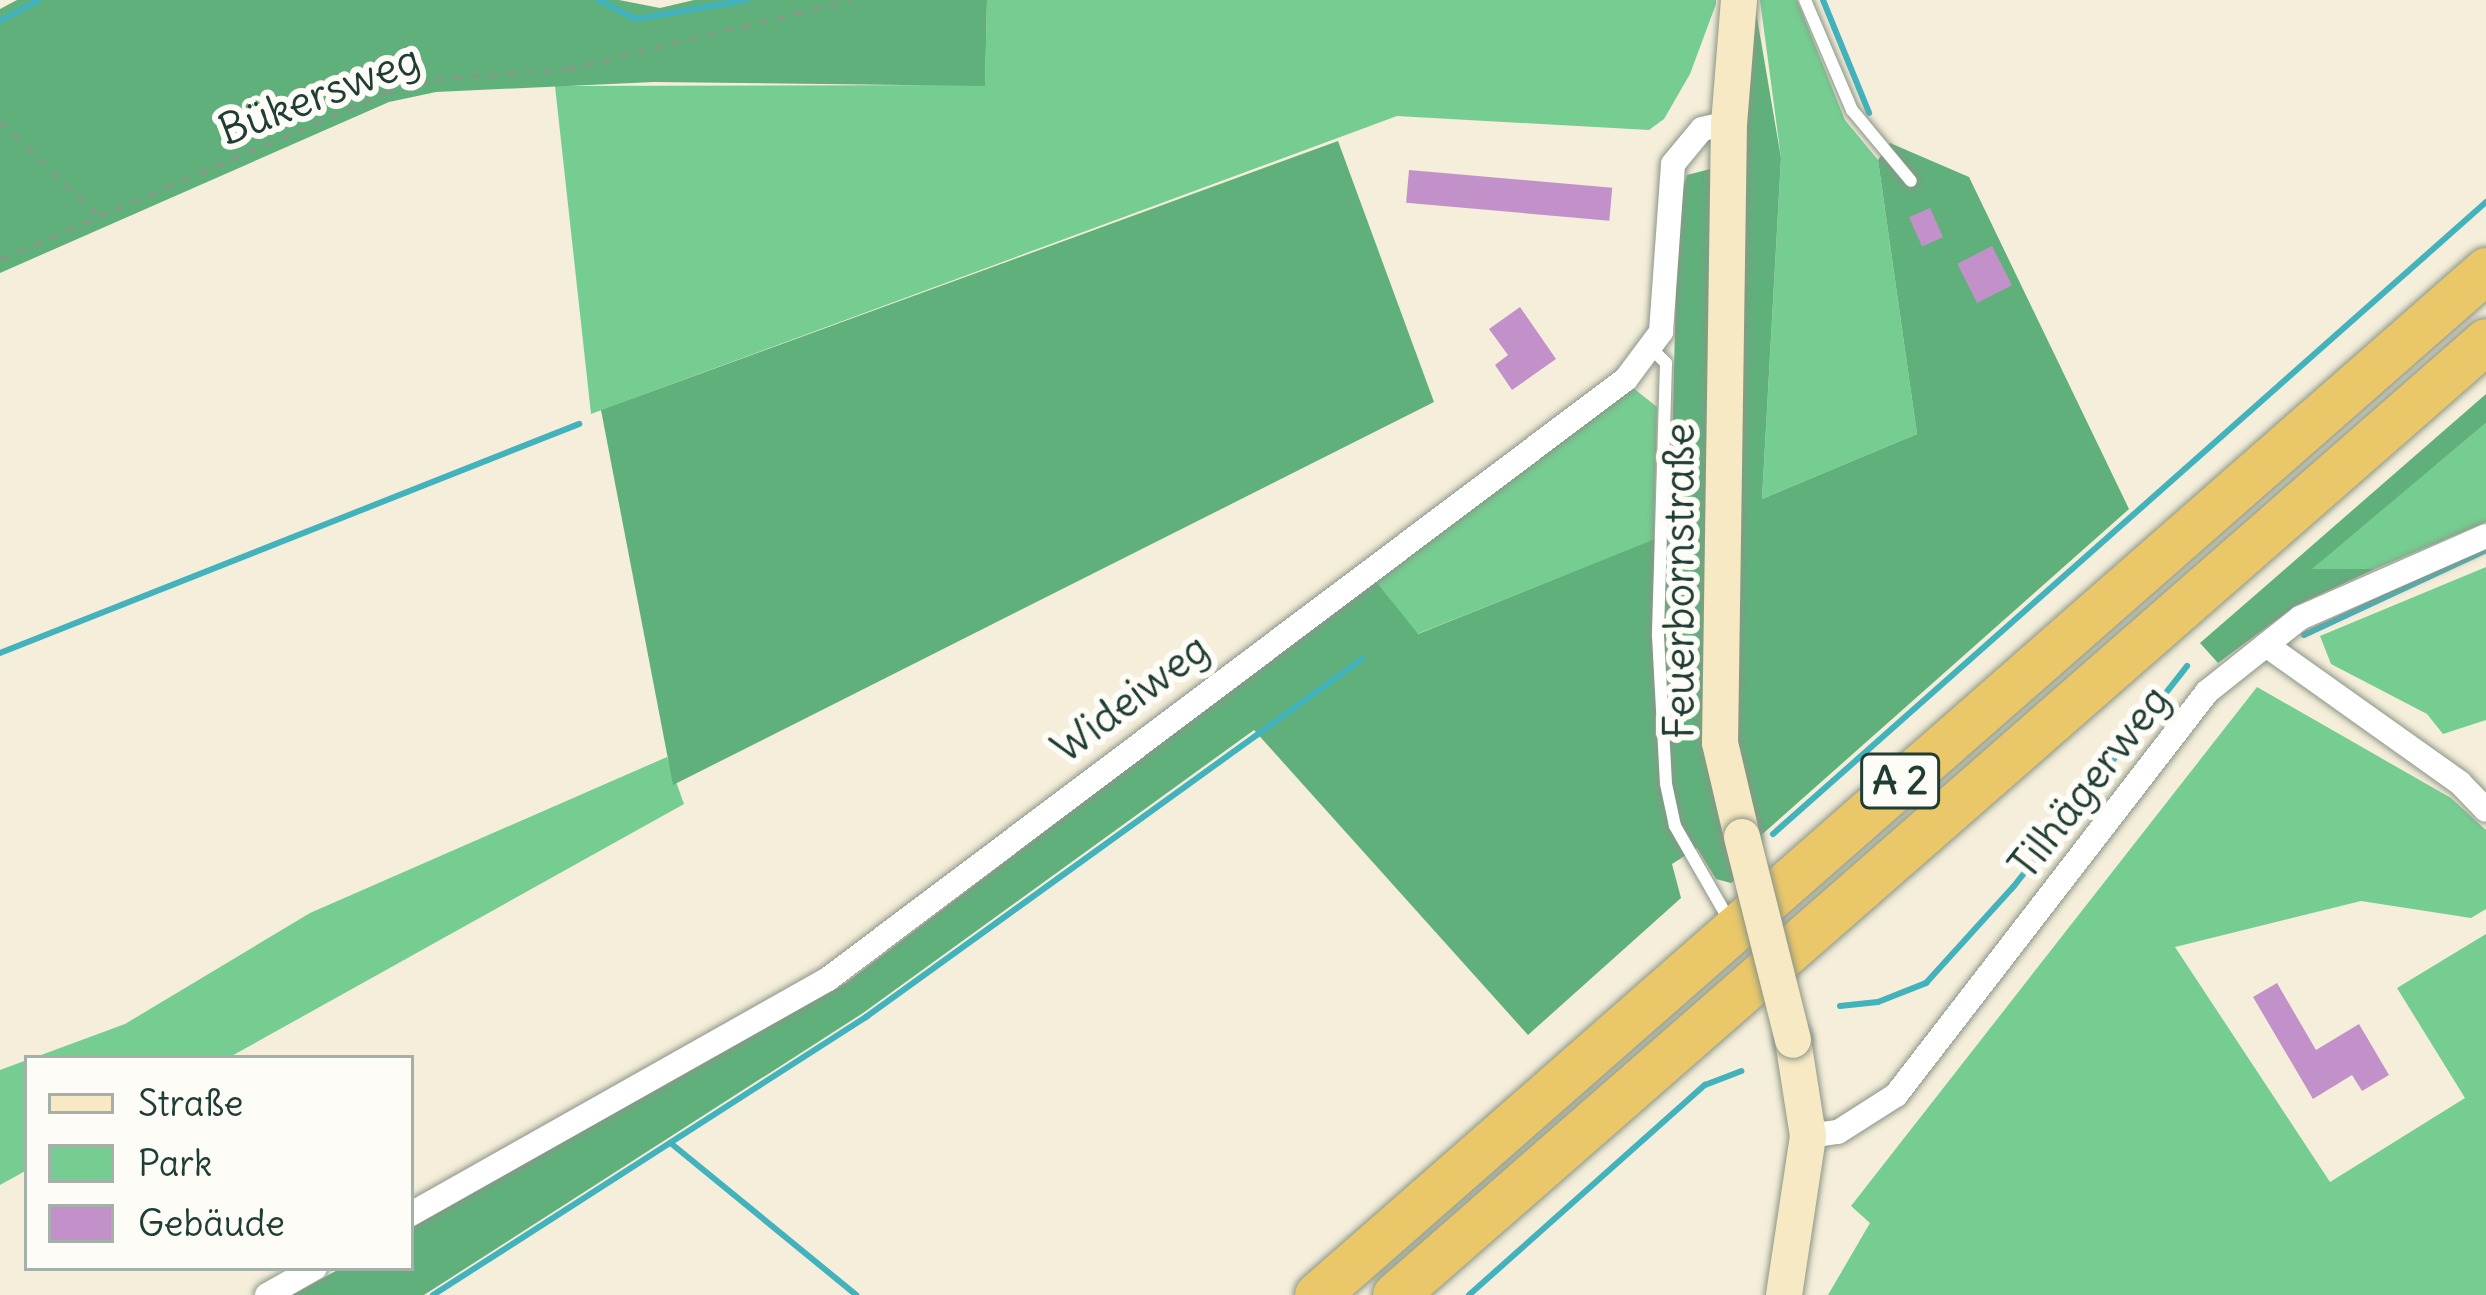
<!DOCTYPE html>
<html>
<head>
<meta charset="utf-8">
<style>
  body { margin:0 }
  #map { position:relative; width:2486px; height:1295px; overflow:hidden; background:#f5eeda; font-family:Delius,sans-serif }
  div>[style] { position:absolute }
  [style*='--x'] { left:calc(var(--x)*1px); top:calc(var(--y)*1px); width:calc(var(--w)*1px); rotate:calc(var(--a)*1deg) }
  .green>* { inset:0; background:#76cd92 }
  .forest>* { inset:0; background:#60b07c }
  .stream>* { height:6px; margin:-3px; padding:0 3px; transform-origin:3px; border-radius:3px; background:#42b2bc }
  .building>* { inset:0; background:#c391c9; transform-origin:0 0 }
  .path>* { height:3px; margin-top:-1.5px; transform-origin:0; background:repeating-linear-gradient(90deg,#8a9687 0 9px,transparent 0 18px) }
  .roads { filter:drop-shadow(0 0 3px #8a9687) drop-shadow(0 0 3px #8a9687) }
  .lane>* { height:12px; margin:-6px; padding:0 6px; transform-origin:6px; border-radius:6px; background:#fff }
  .street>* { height:24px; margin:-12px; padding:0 12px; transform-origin:12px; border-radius:12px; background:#fff }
  .secondary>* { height:36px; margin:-18px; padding:0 18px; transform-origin:18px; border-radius:18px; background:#f7e9c3 }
  .highway>* { height:45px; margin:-22.5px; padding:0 22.5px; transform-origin:22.5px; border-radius:22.5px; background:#eac769 }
  .bridges { filter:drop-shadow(0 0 3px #8a9687) drop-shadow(0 0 3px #8a9687) }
  .secondary-bridge>* { height:36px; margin:-18px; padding:0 18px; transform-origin:18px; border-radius:18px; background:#f7e9c3 }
  span { translate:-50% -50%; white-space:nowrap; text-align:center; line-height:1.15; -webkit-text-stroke:12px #fdfcf7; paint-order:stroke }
  .shield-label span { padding:3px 9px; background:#fdfcf7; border:3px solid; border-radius:9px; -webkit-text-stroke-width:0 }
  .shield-label { font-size:39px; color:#1f3d34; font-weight:700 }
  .street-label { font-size:42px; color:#1f3d34 }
  .legend { position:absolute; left:24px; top:1055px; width:390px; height:216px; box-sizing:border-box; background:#fdfcf7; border:3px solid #a4b0a9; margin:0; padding:15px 21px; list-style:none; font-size:36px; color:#1f3d34 }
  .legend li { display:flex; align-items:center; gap:24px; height:60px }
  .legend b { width:60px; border:3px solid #a4b0a9 }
</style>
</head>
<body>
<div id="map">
  <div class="green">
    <i style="clip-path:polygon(987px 0,1716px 0,1716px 4px,1690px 74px,1664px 119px,1649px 130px,1397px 116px,591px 414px,555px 86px,985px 85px)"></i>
    <i style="clip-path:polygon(1760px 0,1797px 0,1845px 120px,1878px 160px,1917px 434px,1762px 499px,1781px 158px)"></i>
    <i style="clip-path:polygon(1632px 387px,1657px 407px,1654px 540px,1417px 634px,1375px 580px)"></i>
    <i style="clip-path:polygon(2486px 423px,2486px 522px,2375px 569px,2310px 570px)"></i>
    <i style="clip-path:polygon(2486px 567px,2486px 720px,2443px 734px,2427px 714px,2331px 664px,2320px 636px)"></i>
    <i style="clip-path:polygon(2257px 687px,2451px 798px,2486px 830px,2486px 909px,2471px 918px,2361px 901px,2175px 947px,2330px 1182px,2465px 1098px,2397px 988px,2486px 934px,2486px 1295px,1828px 1295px,1870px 1223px,1851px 1206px)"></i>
    <i style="clip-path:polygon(667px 757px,684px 804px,228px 1058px,33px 1058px,125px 1024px,310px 913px)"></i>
    <i style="clip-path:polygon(27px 1060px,27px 1170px,0 1185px,0 1070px)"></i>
  </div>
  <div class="forest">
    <i style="clip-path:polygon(17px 0,619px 0,660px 8px,694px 0,987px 0,985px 86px,654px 82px,436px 92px,389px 102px,0 273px,0 9px)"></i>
    <i style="clip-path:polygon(1754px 0,1781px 158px,1762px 499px,1917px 434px,1878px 160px,1890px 143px,1969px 177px,2129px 509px,1758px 838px,1734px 741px,1741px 166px)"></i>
    <i style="clip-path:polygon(1338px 141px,1434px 402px,673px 785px,601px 410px)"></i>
    <i style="clip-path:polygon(1714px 168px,1740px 876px,1731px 883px,1716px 879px,1697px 848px,1672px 864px,1681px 898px,1528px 1035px,1254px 730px,863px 1013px,424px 1295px,293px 1295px,341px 1268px,411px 1268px,411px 1228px,846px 983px,1375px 580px,1418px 634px,1670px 533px,1678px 207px,1687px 175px)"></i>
    <i style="clip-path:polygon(2486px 394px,2486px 423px,2312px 569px,2375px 569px,2297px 605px,2218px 663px,2200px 643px)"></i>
  </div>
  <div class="stream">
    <i style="--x:598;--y:0;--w:42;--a:26.6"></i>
    <i style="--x:636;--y:19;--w:112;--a:-9.8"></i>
    <i style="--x:1823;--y:0;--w:122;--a:67.8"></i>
    <i style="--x:0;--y:21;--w:44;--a:-28.3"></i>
    <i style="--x:2304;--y:635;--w:201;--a:-25"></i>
    <i style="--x:0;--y:653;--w:623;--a:-21.58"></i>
    <i style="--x:1773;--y:834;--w:953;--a:-41.55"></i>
    <i style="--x:1840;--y:1006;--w:38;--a:-6"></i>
    <i style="--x:1878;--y:1002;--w:52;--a:-21.6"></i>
    <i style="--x:1926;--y:983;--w:131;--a:-47.8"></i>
    <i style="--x:2014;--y:886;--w:280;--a:-51.8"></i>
    <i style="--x:673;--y:1145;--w:237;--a:39.3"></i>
    <i style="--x:433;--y:1295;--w:515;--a:-32.7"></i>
    <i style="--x:866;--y:1017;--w:612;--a:-35.82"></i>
    <i style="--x:1469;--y:1295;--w:316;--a:-41.7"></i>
    <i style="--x:1705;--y:1085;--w:39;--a:-21"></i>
  </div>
  <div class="building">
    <i style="left:1409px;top:170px;width:204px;height:33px;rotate:5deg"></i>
    <i style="left:1930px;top:208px;width:32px;height:23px;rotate:66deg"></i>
    <i style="left:1992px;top:246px;width:44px;height:39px;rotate:63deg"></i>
    <i style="clip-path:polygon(1520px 307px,1556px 359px,1512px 390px,1495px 365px,1508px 355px,1489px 329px)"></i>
    <i style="clip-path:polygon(2277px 983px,2316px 1050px,2359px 1024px,2389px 1075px,2362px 1091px,2352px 1075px,2313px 1099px,2253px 997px)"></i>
  </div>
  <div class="path">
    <i style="--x:0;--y:121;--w:134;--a:43.8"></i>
    <i style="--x:0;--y:259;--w:419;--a:-23.3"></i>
    <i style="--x:385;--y:93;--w:52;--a:-15.6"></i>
    <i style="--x:435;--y:79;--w:132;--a:-4.3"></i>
    <i style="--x:567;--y:69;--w:292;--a:-13.7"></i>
  </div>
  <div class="roads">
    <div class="lane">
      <i style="--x:1805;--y:0;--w:120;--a:66.9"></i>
      <i style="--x:1852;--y:110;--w:92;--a:50.3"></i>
      <i style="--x:1652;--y:349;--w:20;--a:45"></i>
      <i style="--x:1666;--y:363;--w:273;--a:91.7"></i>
      <i style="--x:1658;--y:636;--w:148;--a:86.9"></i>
      <i style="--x:1666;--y:784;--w:43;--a:77.9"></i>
      <i style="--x:1675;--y:826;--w:108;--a:60.1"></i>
    </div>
    <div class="street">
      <i style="--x:2266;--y:645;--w:238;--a:35.4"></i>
      <i style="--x:2460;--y:783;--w:37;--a:46"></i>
      <i style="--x:1808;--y:1136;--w:30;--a:-8"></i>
      <i style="--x:1838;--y:1132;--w:69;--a:-32.5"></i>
      <i style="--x:1896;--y:1095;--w:509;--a:-52.34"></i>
      <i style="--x:2207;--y:692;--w:119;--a:-38.5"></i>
      <i style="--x:2300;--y:618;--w:203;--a:-23.8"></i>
      <i style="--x:411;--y:1214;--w:479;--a:-29.4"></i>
      <i style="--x:828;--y:979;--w:998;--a:-36.94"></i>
      <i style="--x:1626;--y:379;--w:59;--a:-53.3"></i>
      <i style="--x:1661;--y:332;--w:168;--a:-85.9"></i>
      <i style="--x:1673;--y:164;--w:45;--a:-50.4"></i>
      <i style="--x:1702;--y:129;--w:28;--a:-13"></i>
      <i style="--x:267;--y:1295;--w:55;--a:-29.4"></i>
    </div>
    <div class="secondary">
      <i style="--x:1739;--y:0;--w:123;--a:94.6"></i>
      <i style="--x:1729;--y:123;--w:620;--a:90.83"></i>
      <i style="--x:1720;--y:743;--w:97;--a:76.8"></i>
      <i style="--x:1784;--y:1295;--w:161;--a:-81.4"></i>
      <i style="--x:1808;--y:1136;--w:97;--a:-98.9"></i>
    </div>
    <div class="highway">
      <i style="--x:1317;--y:1295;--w:1555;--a:-41.24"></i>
      <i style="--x:1395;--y:1295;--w:1449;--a:-41.17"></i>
    </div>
  </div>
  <div class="bridges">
    <div class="secondary-bridge">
      <i style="--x:1742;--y:837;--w:209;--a:75.9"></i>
    </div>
  </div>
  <div class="shield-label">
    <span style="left:1900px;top:781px">A 2</span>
  </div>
  <div class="street-label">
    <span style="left:319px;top:94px;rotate:-21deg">Bükersweg</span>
    <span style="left:1679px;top:581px;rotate:-90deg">Feuerbornstraße</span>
    <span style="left:1130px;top:698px;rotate:-37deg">Wideiweg</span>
    <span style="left:2089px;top:782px;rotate:-52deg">Tilhägerweg</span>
  </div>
  <ul class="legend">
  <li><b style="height:15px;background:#f7e9c3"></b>Straße</li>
  <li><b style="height:33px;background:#76cd92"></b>Park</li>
  <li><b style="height:33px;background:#c391c9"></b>Gebäude</li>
  </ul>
</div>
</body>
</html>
